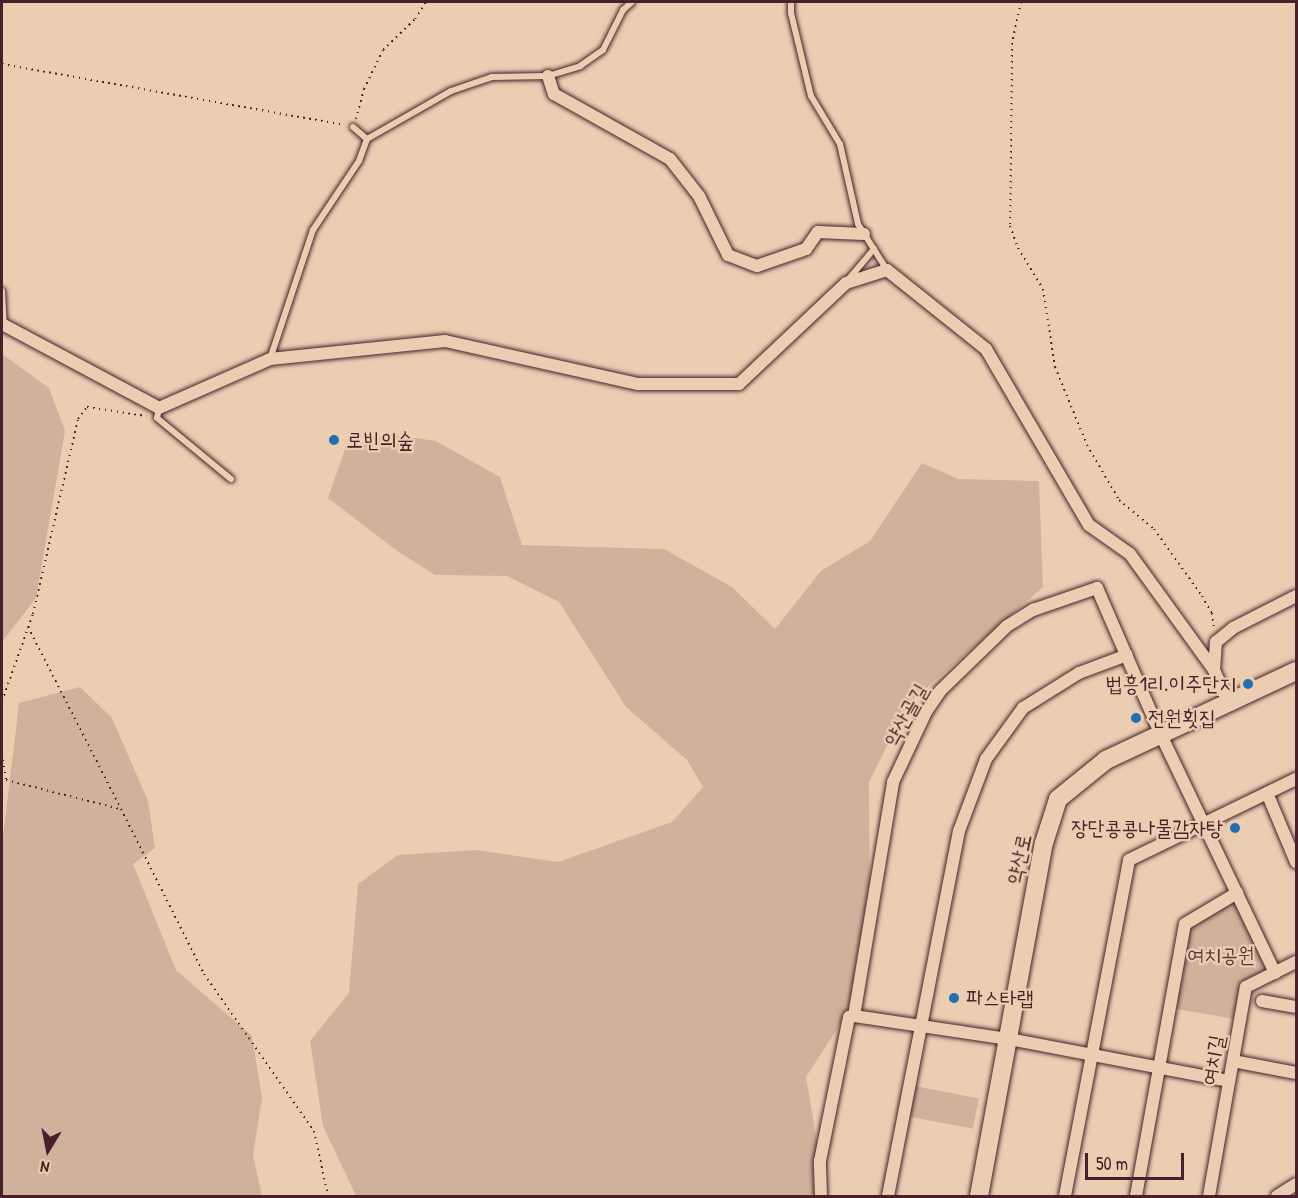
<!DOCTYPE html>
<html>
<head>
<meta charset="utf-8">
<style>
  body { margin:0 }
  #map { position:relative; width:1298px; height:1198px; overflow:hidden; background:#ebceb2; font-family:"Patrick Hand","Poor Story",sans-serif }
  div>[style] { position:absolute }
  [style*='--x'] { left:calc(var(--x)*1px); top:calc(var(--y)*1px); width:calc(var(--w)*1px); rotate:calc(var(--a)*1deg) }
  .green>* { inset:0; background:#d0b29c; transform-origin:0 0 }
  .path>* { height:2px; margin-top:-1px; transform-origin:0; background:repeating-linear-gradient(90deg,#4a1f2b 0 1.5px,transparent 0 6px) }
  .roads { filter:drop-shadow(0 0 2px #4a1f2b) drop-shadow(0 0 2px #4a1f2b) }
  .lane>* { height:6px; margin:-3px; padding:0 3px; transform-origin:3px; border-radius:3px; background:#ebceb2 }
  .street>* { height:12px; margin:-6px; padding:0 6px; transform-origin:6px; border-radius:6px; background:#ebceb2 }
  .secondary>* { height:18px; margin:-9px; padding:0 9px; transform-origin:9px; border-radius:9px; background:#ebceb2 }
  .dots>* { width:16px; height:16px; translate:-50% -50%; box-sizing:border-box; border:3px solid #ebceb2; border-radius:50% }
  span { translate:-50% -50%; white-space:nowrap; text-align:center; line-height:1.15; -webkit-text-stroke:4.5px #ebceb2; paint-order:stroke }
  .poi-label { font-size:21px; color:#4a1f2b }
  .left { translate:0 -50%; text-align:left }
  .right { translate:-100% -50%; text-align:right }
  .street-label { font-size:21px; color:#4a1f2b }
  .park-label { font-size:21px; color:#5e353c }
  .frame { position:absolute; inset:0; border:3px solid #4a1f2b; pointer-events:none }
  .north { position:absolute; left:18px; top:1120px; width:60px; height:60px; -webkit-text-stroke:4px #ebceb2; paint-order:stroke; rotate:190deg; font-size:16px; font-weight:700; line-height:24px; text-align:center; color:#4a1f2b }
  .north::after { content:''; display:block; margin:auto; width:21px; height:27px; background:#4a1f2b; clip-path:polygon(50% 0,100% 100%,50% 72%,0 100%) }
  .scale { position:absolute; left:1085px; top:1153px; width:99px; height:27px; box-sizing:border-box; border:3px solid #4a1f2b; border-top:0; padding-left:8px; font-size:18px; line-height:21px; white-space:nowrap; color:#4a1f2b; -webkit-text-stroke:4px #ebceb2; paint-order:stroke }
</style>
</head>
<body>
<div id="map">
  <div class="green">
    <i style="clip-path:polygon(2px 354px,49px 388px,65px 431px,36px 598px,2px 642px)"></i>
    <i style="clip-path:polygon(387px 434px,436px 441px,500px 477px,522px 545px,664px 549px,732px 587px,775px 629px,821px 571px,870px 541px,922px 463px,958px 479px,1039px 481px,1043px 587px,908px 704px,869px 782px,870px 940px,846px 1015px,806px 1077px,826px 1196px,356px 1196px,323px 1126px,310px 1041px,349px 993px,358px 884px,398px 855px,476px 850px,558px 862px,672px 822px,703px 787px,687px 760px,626px 707px,559px 602px,507px 576px,435px 575px,396px 550px,328px 498px,345px 449px)"></i>
    <i style="clip-path:polygon(80px 687px,112px 718px,148px 801px,155px 848px,133px 864px,176px 970px,252px 1036px,262px 1098px,253px 1155px,262px 1196px,2px 1196px,2px 845px,19px 703px)"></i>
    <i style="clip-path:polygon(1237px 893px,1275px 973px,1246px 987px,1240px 1020px,1171px 1008px,1185px 924px)"></i>
    <i style="left:915px;top:1086px;width:65px;height:31px;rotate:11deg"></i>
  </div>
  <div class="path">
    <i style="--x:1021;--y:2;--w:42;--a:102.4"></i>
    <i style="--x:1012;--y:43;--w:183;--a:90.6"></i>
    <i style="--x:1010;--y:226;--w:23;--a:70"></i>
    <i style="--x:1018;--y:248;--w:48;--a:58.6"></i>
    <i style="--x:1043;--y:289;--w:79;--a:81.3"></i>
    <i style="--x:1055;--y:367;--w:84;--a:67.7"></i>
    <i style="--x:1087;--y:445;--w:64;--a:59.8"></i>
    <i style="--x:1119;--y:500;--w:45;--a:39.6"></i>
    <i style="--x:1154;--y:529;--w:82;--a:54.4"></i>
    <i style="--x:1202;--y:596;--w:20;--a:60"></i>
    <i style="--x:1212;--y:613;--w:14;--a:82"></i>
    <i style="--x:2;--y:64;--w:347;--a:10.1"></i>
    <i style="--x:356;--y:119;--w:31;--a:-75"></i>
    <i style="--x:364;--y:89;--w:43;--a:-64"></i>
    <i style="--x:383;--y:50;--w:45;--a:-44.1"></i>
    <i style="--x:415;--y:19;--w:20;--a:-57"></i>
    <i style="--x:28;--y:627;--w:204;--a:62.9"></i>
    <i style="--x:2;--y:701;--w:92;--a:-70.4"></i>
    <i style="--x:33;--y:614;--w:200;--a:-77"></i>
    <i style="--x:78;--y:419;--w:15;--a:-53"></i>
    <i style="--x:87;--y:407;--w:60;--a:8.7"></i>
    <i style="--x:2;--y:754;--w:26;--a:81"></i>
    <i style="--x:6;--y:780;--w:119;--a:14.2"></i>
    <i style="--x:121;--y:809;--w:185;--a:63.3"></i>
    <i style="--x:204;--y:974;--w:192;--a:55"></i>
    <i style="--x:314;--y:1131;--w:66;--a:77.8"></i>
  </div>
  <div class="roads">
    <div class="lane">
      <i style="--x:791;--y:2;--w:11;--a:90"></i>
      <i style="--x:791;--y:13;--w:85;--a:76.5"></i>
      <i style="--x:811;--y:96;--w:56;--a:58.9"></i>
      <i style="--x:840;--y:144;--w:82;--a:77.3"></i>
      <i style="--x:858;--y:224;--w:54;--a:57.8"></i>
      <i style="--x:353;--y:127;--w:18;--a:41"></i>
      <i style="--x:847;--y:281;--w:42;--a:-49.8"></i>
      <i style="--x:2;--y:291;--w:33;--a:87"></i>
      <i style="--x:270;--y:359;--w:136;--a:-71.6"></i>
      <i style="--x:313;--y:230;--w:83;--a:-56.3"></i>
      <i style="--x:359;--y:161;--w:23;--a:-70"></i>
      <i style="--x:367;--y:139;--w:97;--a:-29.7"></i>
      <i style="--x:451;--y:91;--w:43;--a:-18.9"></i>
      <i style="--x:492;--y:77;--w:56;--a:-1"></i>
      <i style="--x:548;--y:76;--w:34;--a:-17"></i>
      <i style="--x:580;--y:66;--w:28;--a:-35"></i>
      <i style="--x:603;--y:50;--w:45;--a:-63.4"></i>
      <i style="--x:623;--y:10;--w:12;--a:-42"></i>
      <i style="--x:159;--y:408;--w:10;--a:101"></i>
      <i style="--x:157;--y:418;--w:96;--a:39.5"></i>
    </div>
    <div class="street">
      <i style="--x:548;--y:76;--w:19;--a:72"></i>
      <i style="--x:554;--y:94;--w:133;--a:29.3"></i>
      <i style="--x:670;--y:159;--w:47;--a:51.9"></i>
      <i style="--x:699;--y:196;--w:66;--a:63.8"></i>
      <i style="--x:728;--y:255;--w:31;--a:21"></i>
      <i style="--x:757;--y:266;--w:52;--a:-19.1"></i>
      <i style="--x:806;--y:249;--w:21;--a:-55"></i>
      <i style="--x:818;--y:232;--w:46;--a:2.5"></i>
      <i style="--x:2;--y:324;--w:178;--a:28.1"></i>
      <i style="--x:159;--y:408;--w:121;--a:-23.8"></i>
      <i style="--x:270;--y:359;--w:176;--a:-5.9"></i>
      <i style="--x:445;--y:341;--w:197;--a:12.6"></i>
      <i style="--x:637;--y:384;--w:102;--a:0"></i>
      <i style="--x:739;--y:384;--w:147;--a:-43.3"></i>
      <i style="--x:846;--y:283;--w:43;--a:-17.6"></i>
      <i style="--x:887;--y:270;--w:127;--a:38.6"></i>
      <i style="--x:986;--y:349;--w:204;--a:59.7"></i>
      <i style="--x:1089;--y:525;--w:50;--a:35.3"></i>
      <i style="--x:1130;--y:554;--w:143;--a:54.1"></i>
      <i style="--x:1214;--y:670;--w:36;--a:66"></i>
      <i style="--x:1214;--y:670;--w:28;--a:-86"></i>
      <i style="--x:1216;--y:642;--w:22;--a:-39"></i>
      <i style="--x:1233;--y:628;--w:71;--a:-26.9"></i>
      <i style="--x:1267;--y:793;--w:75;--a:67.2"></i>
      <i style="--x:1262;--y:1001;--w:35;--a:10"></i>
      <i style="--x:1233;--y:1061;--w:64;--a:10.8"></i>
      <i style="--x:1229;--y:1081;--w:225;--a:-169.2"></i>
      <i style="--x:1008;--y:1039;--w:156;--a:-171.5"></i>
      <i style="--x:854;--y:1016;--w:237;--a:-80.5"></i>
      <i style="--x:893;--y:782;--w:77;--a:-64.8"></i>
      <i style="--x:926;--y:712;--w:25;--a:-56"></i>
      <i style="--x:940;--y:691;--w:93;--a:-44.1"></i>
      <i style="--x:1007;--y:626;--w:31;--a:-32"></i>
      <i style="--x:1033;--y:610;--w:68;--a:-19"></i>
      <i style="--x:1097;--y:588;--w:160;--a:66.5"></i>
      <i style="--x:1161;--y:735;--w:264;--a:64.4"></i>
      <i style="--x:821;--y:1196;--w:35;--a:-92"></i>
      <i style="--x:820;--y:1161;--w:147;--a:-78.6"></i>
      <i style="--x:849;--y:1017;--w:5;--a:-11"></i>
      <i style="--x:888;--y:1196;--w:372;--a:-79"></i>
      <i style="--x:959;--y:831;--w:77;--a:-69.4"></i>
      <i style="--x:986;--y:759;--w:63;--a:-54"></i>
      <i style="--x:1023;--y:708;--w:66;--a:-32"></i>
      <i style="--x:1079;--y:673;--w:51;--a:-20.6"></i>
      <i style="--x:1065;--y:1196;--w:342;--a:-79.2"></i>
      <i style="--x:1129;--y:860;--w:186;--a:-25.9"></i>
      <i style="--x:1136;--y:1196;--w:276;--a:-79.8"></i>
      <i style="--x:1185;--y:924;--w:61;--a:-30.8"></i>
      <i style="--x:1209;--y:1196;--w:212;--a:-80"></i>
      <i style="--x:1246;--y:987;--w:56;--a:-26.6"></i>
      <i style="--x:1277;--y:1196;--w:22;--a:-32"></i>
    </div>
    <div class="secondary">
      <i style="--x:979;--y:1196;--w:359;--a:-79.6"></i>
      <i style="--x:1044;--y:843;--w:46;--a:-72.3"></i>
      <i style="--x:1058;--y:799;--w:62;--a:-39.1"></i>
      <i style="--x:1106;--y:760;--w:210;--a:-25.1"></i>
    </div>
  </div>
  <div class="dots">
    <i style="left:334px;top:440px;background:#1f6fb2"></i>
    <i style="left:1248px;top:684px;background:#1f6fb2"></i>
    <i style="left:1136px;top:718px;background:#1f6fb2"></i>
    <i style="left:1235px;top:828px;background:#1f6fb2"></i>
    <i style="left:954px;top:998px;background:#1f6fb2"></i>
  </div>
  <div class="poi-label">
    <span class="left" style="left:346px;top:440px">로빈의숲</span>
    <span class="right" style="left:1236px;top:684px">법흥1리.이주단지</span>
    <span class="left" style="left:1148px;top:718px">전원횟집</span>
    <span class="right" style="left:1223px;top:828px">장단콩콩나물감자탕</span>
    <span class="left" style="left:966px;top:998px">파스타랩</span>
  </div>
  <div class="street-label">
    <span style="left:906px;top:715px;rotate:-61deg">약산골길</span>
    <span style="left:1019px;top:859px;rotate:-78deg">약산로</span>
    <span style="left:1213px;top:1060px;rotate:-80deg">여치길</span>
  </div>
  <div class="park-label">
    <span style="left:1221px;top:955px">여치공원</span>
  </div>
  <div class="frame"></div>
  <div class="north">N</div>
  <div class="scale">50 m</div>
</div>
</body>
</html>
